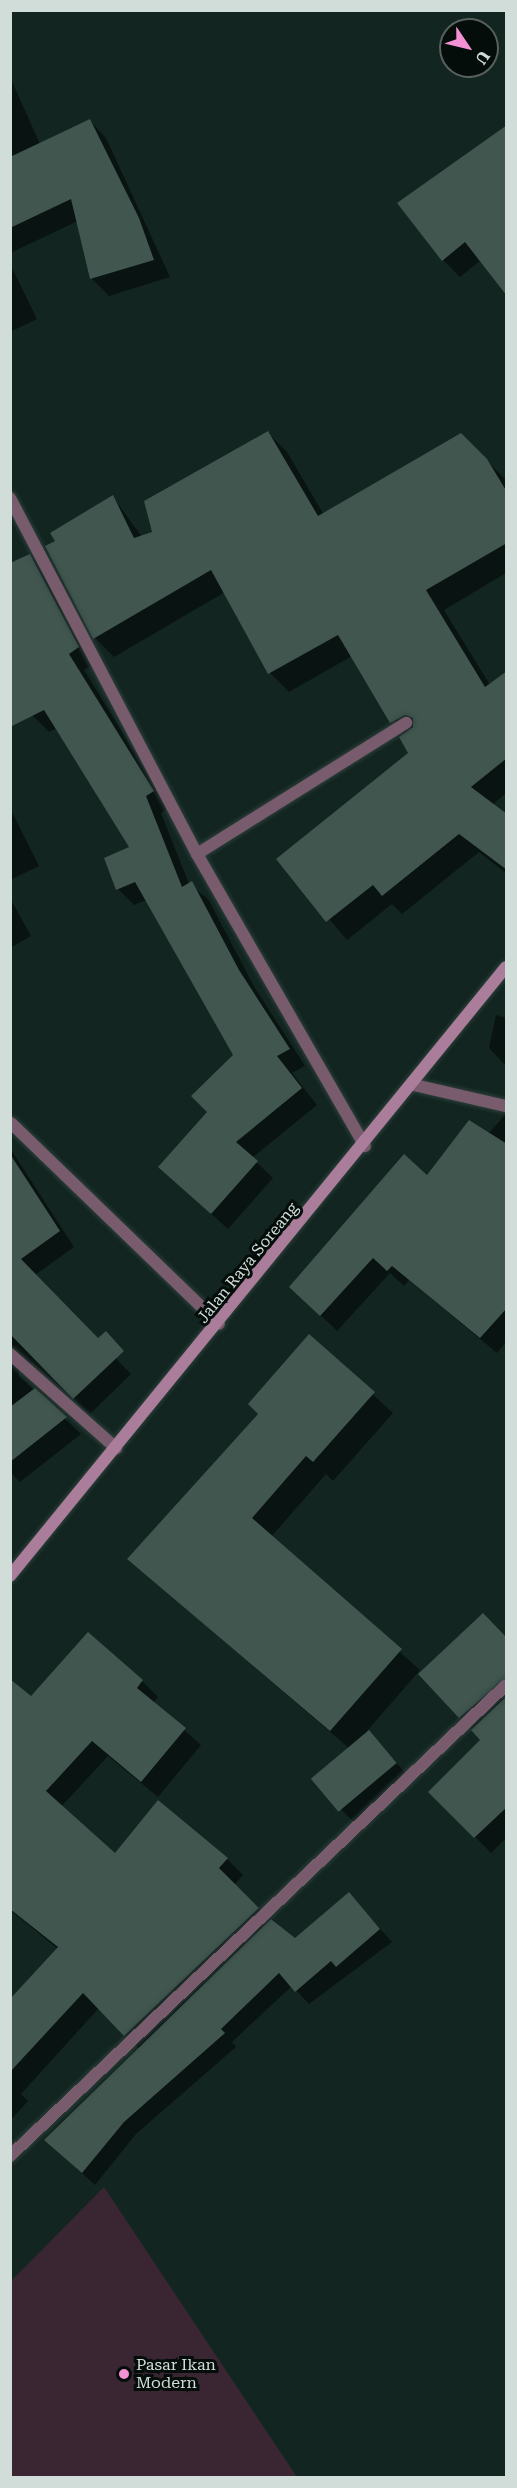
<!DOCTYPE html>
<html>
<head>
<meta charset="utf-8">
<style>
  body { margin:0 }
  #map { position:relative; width:517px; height:2488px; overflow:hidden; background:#122520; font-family:"Roboto Serif",serif }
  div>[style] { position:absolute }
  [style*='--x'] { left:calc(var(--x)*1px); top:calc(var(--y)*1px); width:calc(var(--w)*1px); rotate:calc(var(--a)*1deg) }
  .green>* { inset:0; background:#392632 }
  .shadow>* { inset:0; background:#0007 }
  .building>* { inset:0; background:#41564f; transform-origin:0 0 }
  .roads { filter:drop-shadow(0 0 2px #2d3f3a) drop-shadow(0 0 2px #2d3f3a) }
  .lane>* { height:12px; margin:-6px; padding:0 6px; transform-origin:6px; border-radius:6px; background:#785c6e }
  .street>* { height:12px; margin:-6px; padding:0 6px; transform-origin:6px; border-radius:6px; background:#785c6e }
  .secondary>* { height:12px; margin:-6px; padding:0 6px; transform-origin:6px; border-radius:6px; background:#aa7d9b }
  .dots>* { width:16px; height:16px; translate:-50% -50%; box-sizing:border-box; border:3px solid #050d0a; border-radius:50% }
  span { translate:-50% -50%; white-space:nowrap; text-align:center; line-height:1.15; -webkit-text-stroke:6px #050d0a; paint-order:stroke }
  .street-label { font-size:16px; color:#d1ddd9 }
  .poi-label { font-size:16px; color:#d1ddd9 }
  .left { translate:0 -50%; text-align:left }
  .frame { position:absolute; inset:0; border:12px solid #d1ddd9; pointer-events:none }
  .north { position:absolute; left:439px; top:18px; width:60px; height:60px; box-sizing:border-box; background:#050d0a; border:2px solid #57605d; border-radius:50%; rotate:125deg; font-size:16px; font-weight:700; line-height:24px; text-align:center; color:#d1ddd9 }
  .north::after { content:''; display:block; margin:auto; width:21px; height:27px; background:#f491d4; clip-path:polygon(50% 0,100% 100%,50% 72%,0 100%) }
</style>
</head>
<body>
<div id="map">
  <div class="green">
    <i style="clip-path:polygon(104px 2187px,297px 2477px,11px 2477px,11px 2281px)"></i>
  </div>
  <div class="shadow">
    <i style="clip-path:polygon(10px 77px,40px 144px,90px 121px,106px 138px,170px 277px,109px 296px,92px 279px,78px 221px,10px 253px)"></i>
    <i style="clip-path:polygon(494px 136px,481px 260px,460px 277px,443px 260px)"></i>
    <i style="clip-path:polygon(10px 264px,37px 319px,10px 332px)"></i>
    <i style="clip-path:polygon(268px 433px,287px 452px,324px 515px,486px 460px,506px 480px,506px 573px,444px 610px,490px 685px,506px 673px,506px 793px,492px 805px,506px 816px,506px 873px,479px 852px,402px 914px,392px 904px,347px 940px,278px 859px,410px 753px,404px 735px,352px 656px,289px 692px,270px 673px,225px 592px,114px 657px,95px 638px,47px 547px,113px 497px,142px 537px,153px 533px)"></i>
    <i style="clip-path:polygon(30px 555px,46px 572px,94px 664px,84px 670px,169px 808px,161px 813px,189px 884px,208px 899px,255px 988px,305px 1066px,292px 1073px,317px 1105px,252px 1158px,273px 1178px,228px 1229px,160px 1167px,209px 1112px,234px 1056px,146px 900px,134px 905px,118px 889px,131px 848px,57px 728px,49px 732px,33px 716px)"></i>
    <i style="clip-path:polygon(10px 808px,39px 866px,10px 880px)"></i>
    <i style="clip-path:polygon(10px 898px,31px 936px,10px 948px)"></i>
    <i style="clip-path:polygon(496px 1015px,506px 1018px,506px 1066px,489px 1048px)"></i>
    <i style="clip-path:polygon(506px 1114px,506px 1342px,497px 1353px,409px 1280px,404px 1286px,390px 1273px,337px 1331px,307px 1302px,427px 1177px,488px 1134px)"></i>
    <i style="clip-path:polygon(10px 1148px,74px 1247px,35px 1275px,131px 1374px,90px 1414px,33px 1363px,19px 1363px,19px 1376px,81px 1434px,20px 1482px,10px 1472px)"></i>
    <i style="clip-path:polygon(309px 1336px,393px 1413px,333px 1481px,326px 1474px,271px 1537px,420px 1670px,367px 1731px,413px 1781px,359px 1828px,314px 1781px,350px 1749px,129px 1559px,260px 1414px)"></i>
    <i style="clip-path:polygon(88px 1635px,142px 1681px,158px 1697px,153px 1703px,201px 1745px,158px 1797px,108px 1756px,61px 1807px,115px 1855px,227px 1859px,243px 1875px,234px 1885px,295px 1940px,349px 1894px,392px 1942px,309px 2004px,292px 1986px,232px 2042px,236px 2047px,136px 2134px,95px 2185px,59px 2152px,139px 2049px,99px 2008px,21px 2094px,28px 2101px,10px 2121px,10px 2001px,58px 1949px,10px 1910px,10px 1744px)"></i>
    <i style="clip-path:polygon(506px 1639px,506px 1838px,491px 1853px,431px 1792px,482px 1740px,421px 1674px)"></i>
  </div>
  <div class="building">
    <i style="clip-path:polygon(90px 119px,139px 218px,154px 260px,90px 279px,71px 199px,10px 228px,10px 157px)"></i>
    <i style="clip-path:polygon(507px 125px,507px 296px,465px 242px,442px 261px,397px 203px)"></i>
    <i style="clip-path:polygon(268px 431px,318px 516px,461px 433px,487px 459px,507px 492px,507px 543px,426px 590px,485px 687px,507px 671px,507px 758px,471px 787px,507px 814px,507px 870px,459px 834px,382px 896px,373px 885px,326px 922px,276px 859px,408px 753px,399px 737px,413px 727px,413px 718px,405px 715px,390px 723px,338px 635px,268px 674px,211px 570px,93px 639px,45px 546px,55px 541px,50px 533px,113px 495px,134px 538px,152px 532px,144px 501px)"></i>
    <i style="clip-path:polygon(30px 554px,79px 647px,69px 654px,154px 791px,146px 796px,182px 887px,192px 881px,239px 970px,290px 1049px,277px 1056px,302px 1088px,236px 1142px,258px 1161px,211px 1214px,158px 1167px,207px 1112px,191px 1096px,233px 1055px,135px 882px,116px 890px,104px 858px,129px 847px,44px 710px,10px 727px,10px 563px)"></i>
    <i style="clip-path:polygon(469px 1120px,507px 1144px,507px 1308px,480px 1338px,392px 1266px,387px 1271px,373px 1258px,320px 1316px,289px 1287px,404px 1154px,427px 1175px)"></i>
    <i style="clip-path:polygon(10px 1154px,60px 1231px,21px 1259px,98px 1338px,106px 1331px,124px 1351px,73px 1399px,10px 1334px)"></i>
    <i style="clip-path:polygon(309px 1334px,375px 1392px,313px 1462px,306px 1456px,252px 1518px,402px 1649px,330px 1731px,127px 1559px,258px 1414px,248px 1404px)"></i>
    <i style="clip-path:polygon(35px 1388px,67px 1417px,10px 1462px,10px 1407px)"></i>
    <i style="clip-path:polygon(483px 1613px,507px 1638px,507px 1677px,459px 1718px,418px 1674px)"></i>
    <i style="clip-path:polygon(88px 1632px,143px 1680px,137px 1688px,186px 1728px,141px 1782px,92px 1741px,46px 1791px,115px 1853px,158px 1800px,228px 1858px,219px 1868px,259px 1908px,124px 2036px,83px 1993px,10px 2072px,10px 1999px,58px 1947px,10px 1909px,10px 1679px,31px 1696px)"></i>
    <i style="clip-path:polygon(507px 1696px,507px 1807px,474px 1838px,428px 1792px,480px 1740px,471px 1730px)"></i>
    <i style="left:369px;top:1730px;width:43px;height:76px;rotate:50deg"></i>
    <i style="clip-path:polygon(349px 1892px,380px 1929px,336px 1967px,331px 1961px,295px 1992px,279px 1973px,221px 2029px,225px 2033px,124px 2122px,82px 2173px,44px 2140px,271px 1919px,295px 1938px)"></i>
  </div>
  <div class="roads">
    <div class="lane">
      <i style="--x:10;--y:1354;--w:142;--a:41.6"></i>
    </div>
    <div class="street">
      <i style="--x:10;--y:498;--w:402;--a:62.3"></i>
      <i style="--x:197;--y:854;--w:337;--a:60.1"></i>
      <i style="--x:197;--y:854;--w:247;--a:-32.1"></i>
      <i style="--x:414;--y:1085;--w:94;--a:12.9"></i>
      <i style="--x:11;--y:1123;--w:289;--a:44"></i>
      <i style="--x:10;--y:2156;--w:684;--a:-43.52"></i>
    </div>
    <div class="secondary">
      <i style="--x:10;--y:1576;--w:785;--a:-50.84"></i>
    </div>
  </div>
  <div class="dots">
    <i style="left:124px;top:2374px;background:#f491d4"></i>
  </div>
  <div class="street-label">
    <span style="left:248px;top:1263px;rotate:-51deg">Jalan Raya Soreang</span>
  </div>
  <div class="poi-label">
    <span class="left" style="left:136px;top:2374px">Pasar Ikan<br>Modern</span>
  </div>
  <div class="frame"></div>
  <div class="north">U</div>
</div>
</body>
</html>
